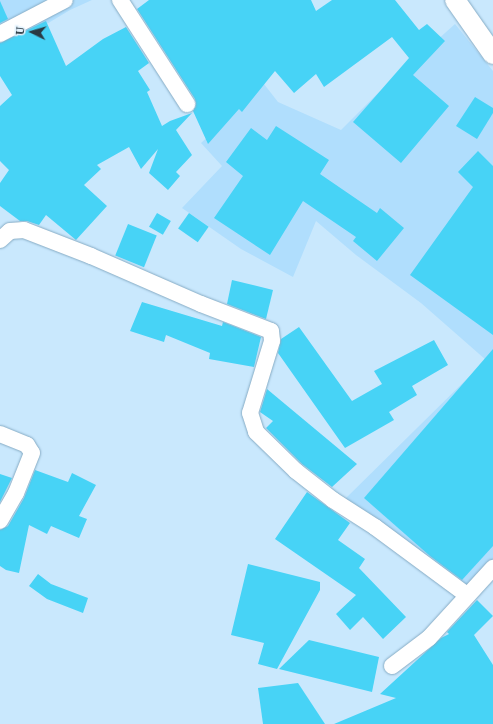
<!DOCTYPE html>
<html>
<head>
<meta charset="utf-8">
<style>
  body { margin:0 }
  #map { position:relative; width:493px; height:724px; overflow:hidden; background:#c9e8fd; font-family:"Noto Serif",serif }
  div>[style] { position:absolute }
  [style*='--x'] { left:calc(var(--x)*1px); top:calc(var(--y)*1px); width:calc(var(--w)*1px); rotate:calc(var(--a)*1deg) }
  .built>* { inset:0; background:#b0defd }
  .building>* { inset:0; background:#47d3f6; transform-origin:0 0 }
  .roads { filter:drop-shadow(0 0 1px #86abc4) drop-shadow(0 0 1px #86abc4) }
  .minor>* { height:16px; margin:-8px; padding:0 8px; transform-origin:8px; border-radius:8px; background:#fff }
  .tertiary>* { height:20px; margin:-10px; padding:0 10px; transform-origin:10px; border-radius:10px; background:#fff }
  span { translate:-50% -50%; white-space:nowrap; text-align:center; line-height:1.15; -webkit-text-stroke:4px #e3f2fd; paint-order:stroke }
  .north { position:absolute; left:12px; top:12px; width:40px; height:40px; -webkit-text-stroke:3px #e3f2fd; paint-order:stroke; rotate:275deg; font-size:11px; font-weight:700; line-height:16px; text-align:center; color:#2a3943 }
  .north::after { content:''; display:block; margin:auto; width:14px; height:18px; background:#2a3943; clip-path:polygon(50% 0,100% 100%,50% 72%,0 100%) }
</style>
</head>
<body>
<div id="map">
  <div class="built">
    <i style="clip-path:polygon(0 0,92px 0,70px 10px,0 52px)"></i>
    <i style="clip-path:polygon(455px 24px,493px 71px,493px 567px,467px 595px,345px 499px,486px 360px,421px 303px,356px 255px,316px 221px,293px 277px,241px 249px,182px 208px,222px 166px,201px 143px,233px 114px,253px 70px,278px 102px,341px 130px,376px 95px)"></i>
  </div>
  <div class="building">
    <i style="clip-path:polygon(149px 0,311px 0,316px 11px,332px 0,395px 0,419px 30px,427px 24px,445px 41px,413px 75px,449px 106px,401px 163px,353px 122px,409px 58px,392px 37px,324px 87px,316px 74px,294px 93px,275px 71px,242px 112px,239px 109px,208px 144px,193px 111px,196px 104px,195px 99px,137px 9px)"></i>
    <i style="clip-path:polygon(0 1px,8px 19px,0 23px)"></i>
    <i style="clip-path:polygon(46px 21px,66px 66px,103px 39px,126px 27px,149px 63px,138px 71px,150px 90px,147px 92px,162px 126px,170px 121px,192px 113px,176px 130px,192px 155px,176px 172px,180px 176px,168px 190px,149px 173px,158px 149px,141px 169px,129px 147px,97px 165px,101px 169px,84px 185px,107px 206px,76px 240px,46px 215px,39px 225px,27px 221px,20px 221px,0 206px,0 183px,9px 170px,0 161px,0 106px,12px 95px,0 76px,0 43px)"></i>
    <i style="clip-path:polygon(475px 97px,493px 108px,493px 113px,477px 139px,456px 126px)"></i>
    <i style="clip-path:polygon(276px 126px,329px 160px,320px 174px,377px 213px,380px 208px,404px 228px,377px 261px,353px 241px,356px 237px,303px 201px,270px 255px,214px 218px,243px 176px,226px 162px,251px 128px,267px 140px)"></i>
    <i style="clip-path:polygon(478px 151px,493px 166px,493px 335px,410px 275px,473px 187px,458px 172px)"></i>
    <i style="left:157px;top:213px;width:16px;height:16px;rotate:30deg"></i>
    <i style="left:189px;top:213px;width:24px;height:19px;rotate:35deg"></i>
    <i style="left:128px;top:224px;width:31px;height:34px;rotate:22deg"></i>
    <i style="clip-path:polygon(232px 280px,273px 290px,266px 319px,227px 304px)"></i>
    <i style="clip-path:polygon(142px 302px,222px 326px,223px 322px,261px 337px,254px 367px,209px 359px,210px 353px,166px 335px,164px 342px,130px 331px)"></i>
    <i style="clip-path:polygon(299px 327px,352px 401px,382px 384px,374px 371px,434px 340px,448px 365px,412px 386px,417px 395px,389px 412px,394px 420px,345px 448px,278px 353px,281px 339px)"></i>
    <i style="clip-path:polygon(493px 349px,493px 546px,462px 580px,430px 556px,364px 498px)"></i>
    <i style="clip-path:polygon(267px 389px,357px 464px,332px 487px,302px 464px,266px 428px,273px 421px,260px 412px)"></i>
    <i style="clip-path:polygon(35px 470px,68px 482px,72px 473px,96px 485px,79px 516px,87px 519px,79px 538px,51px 526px,47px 534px,29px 525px,19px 573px,6px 570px,0 566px,0 530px,8px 526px,24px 498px)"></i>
    <i style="clip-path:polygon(0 474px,12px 478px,0 502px)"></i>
    <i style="clip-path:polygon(307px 492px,350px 523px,338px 540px,365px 559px,359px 568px,406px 617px,383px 639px,363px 617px,350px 630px,336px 614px,356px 595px,275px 539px)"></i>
    <i style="clip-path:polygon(248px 564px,320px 582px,320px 590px,277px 669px,258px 664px,264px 643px,231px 635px)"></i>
    <i style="clip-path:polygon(38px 574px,51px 584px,88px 598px,83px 613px,47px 599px,29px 586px)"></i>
    <i style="clip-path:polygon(477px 600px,493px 616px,474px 635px,493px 665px,493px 724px,334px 724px,396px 698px,380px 694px,441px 638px,449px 634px,447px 632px)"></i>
    <i style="clip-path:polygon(309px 640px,379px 657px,372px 692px,279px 669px)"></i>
    <i style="clip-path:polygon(298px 683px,325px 724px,263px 724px,258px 688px)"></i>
  </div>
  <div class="roads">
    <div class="minor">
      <i style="--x:120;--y:0;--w:124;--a:57.2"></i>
      <i style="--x:0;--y:34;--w:73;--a:-27.6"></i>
      <i style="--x:0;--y:240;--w:13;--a:-42"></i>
      <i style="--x:10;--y:231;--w:14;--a:-4"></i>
      <i style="--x:24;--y:230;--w:72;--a:21.2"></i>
      <i style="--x:91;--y:256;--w:120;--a:23.6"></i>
      <i style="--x:201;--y:304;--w:75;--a:21.1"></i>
      <i style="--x:271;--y:331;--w:10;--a:84"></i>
      <i style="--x:272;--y:341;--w:75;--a:107"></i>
      <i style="--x:250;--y:413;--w:20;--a:72"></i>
      <i style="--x:256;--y:432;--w:56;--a:44.3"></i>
      <i style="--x:296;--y:471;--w:47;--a:38.1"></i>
      <i style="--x:333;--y:500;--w:50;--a:32.7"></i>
      <i style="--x:375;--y:527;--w:114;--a:36.5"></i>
      <i style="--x:0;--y:434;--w:29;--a:22"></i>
      <i style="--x:27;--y:445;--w:9;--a:58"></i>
      <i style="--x:32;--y:453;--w:43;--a:111.8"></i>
      <i style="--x:16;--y:493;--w:32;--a:120"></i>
      <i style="--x:392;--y:666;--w:46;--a:-37.1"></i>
      <i style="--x:429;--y:638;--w:95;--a:-47.6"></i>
    </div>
    <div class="tertiary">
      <i style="--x:455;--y:0;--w:66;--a:54.9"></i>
    </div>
  </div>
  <div class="north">U</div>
</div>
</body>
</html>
